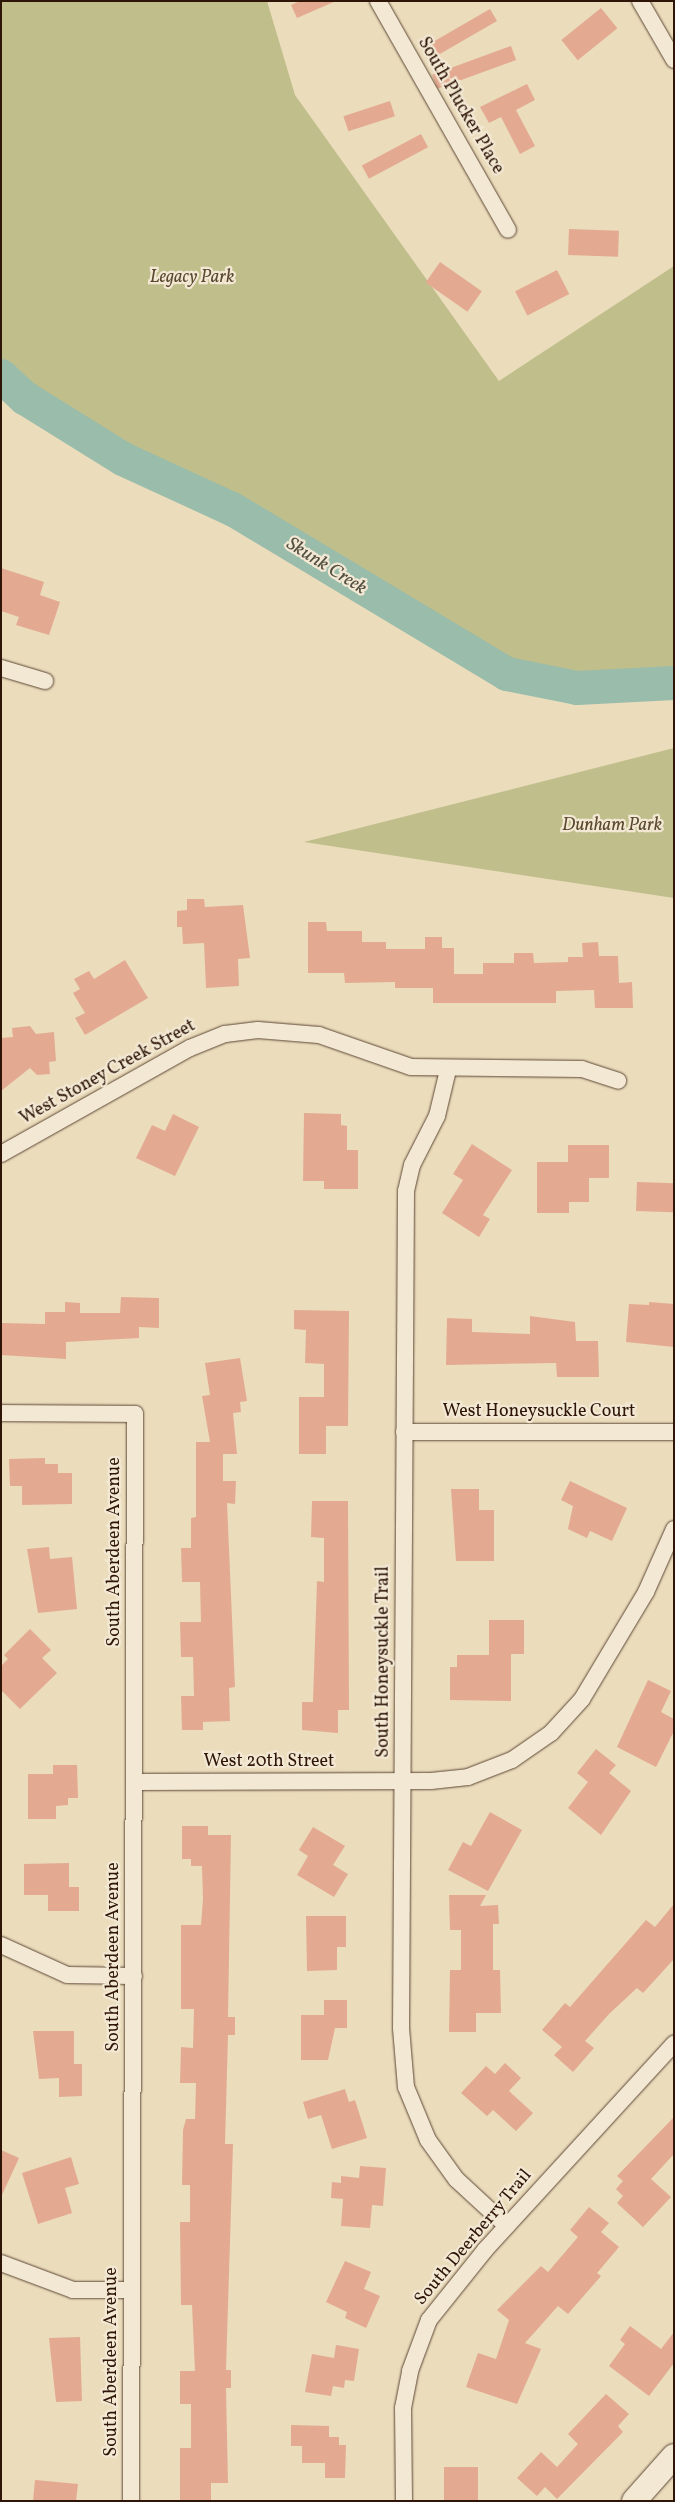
<!DOCTYPE html>
<html>
<head>
<meta charset="utf-8">
<style>
  body { margin:0 }
  #map { position:relative; width:675px; height:2502px; overflow:hidden; background:#ebdcbc; font-family:Vollkorn,serif }
  div>[style] { position:absolute }
  [style*='--x'] { left:calc(var(--x)*1px); top:calc(var(--y)*1px); width:calc(var(--w)*1px); rotate:calc(var(--a)*1deg) }
  .green>* { inset:0; background:#c0be8b }
  .river>* { height:34px; margin:-17px; padding:0 17px; transform-origin:17px; border-radius:17px; background:#99bcab }
  .building>* { inset:0; background:#e3aa91; transform-origin:0 0 }
  .roads { filter:drop-shadow(0 0 1px #5d4735) drop-shadow(0 0 1px #5d4735) }
  .street>* { height:16px; margin:-8px; padding:0 8px; transform-origin:8px; border-radius:8px; background:#f2e8d3 }
  .secondary>* { height:24px; margin:-12px; padding:0 12px; transform-origin:12px; border-radius:12px; background:#f2e8d3 }
  span { translate:-50% -50%; white-space:nowrap; text-align:center; line-height:1.15; -webkit-text-stroke:4.5px #f2e8d3; paint-order:stroke }
  .street-label { font-size:18px; color:#2e1508 }
  .park-label { font-size:18px; color:#5a482f; font-style:italic }
  .water-label { font-size:19px; color:#534f41; font-style:italic }
  .frame { position:absolute; inset:0; border:2px solid #2e1508; pointer-events:none }
</style>
</head>
<body>
<div id="map">
  <div class="green">
    <i style="clip-path:polygon(1px 1px,267px 1px,295px 95px,499px 381px,674px 266px,674px 683px,577px 688px,507px 674px,234px 510px,123px 459px,25px 398px,1px 376px)"></i>
    <i style="clip-path:polygon(674px 748px,674px 898px,304px 842px)"></i>
  </div>
  <div class="river">
    <i style="--x:1;--y:376;--w:33;--a:43"></i>
    <i style="--x:25;--y:398;--w:115;--a:31.9"></i>
    <i style="--x:123;--y:459;--w:122;--a:24.7"></i>
    <i style="--x:234;--y:510;--w:318;--a:31"></i>
    <i style="--x:507;--y:674;--w:71;--a:11.3"></i>
    <i style="--x:577;--y:688;--w:97;--a:-3"></i>
  </div>
  <div class="building">
    <i style="clip-path:polygon(300px 1px,336px 1px,297px 18px,291px 5px)"></i>
    <i style="left:601px;top:8px;width:26px;height:51px;rotate:51deg"></i>
    <i style="left:490px;top:9px;width:14px;height:68px;rotate:60deg"></i>
    <i style="left:511px;top:46px;width:15px;height:84px;rotate:70deg"></i>
    <i style="clip-path:polygon(527px 84px,535px 100px,516px 110px,535px 146px,520px 154px,501px 117px,489px 123px,480px 107px)"></i>
    <i style="left:390px;top:101px;width:16px;height:49px;rotate:72deg"></i>
    <i style="left:421px;top:134px;width:15px;height:67px;rotate:62deg"></i>
    <i style="left:569px;top:229px;width:50px;height:26px;rotate:2deg"></i>
    <i style="left:440px;top:262px;width:51px;height:25px;rotate:35deg"></i>
    <i style="left:557px;top:270px;width:27px;height:47px;rotate:63deg"></i>
    <i style="clip-path:polygon(1px 568px,44px 582px,40px 595px,60px 602px,49px 635px,16px 625px,19px 617px,1px 611px)"></i>
    <i style="clip-path:polygon(187px 899px,204px 899px,205px 907px,243px 905px,250px 958px,238px 959px,239px 986px,206px 988px,204px 943px,183px 944px,182px 927px,177px 927px,177px 911px,187px 910px)"></i>
    <i style="clip-path:polygon(308px 922px,326px 922px,327px 931px,362px 931px,362px 942px,386px 942px,386px 949px,425px 949px,425px 937px,442px 937px,442px 948px,454px 948px,454px 974px,483px 974px,483px 963px,514px 963px,514px 953px,533px 953px,534px 963px,568px 962px,568px 957px,583px 957px,582px 943px,598px 942px,599px 956px,618px 956px,619px 983px,632px 982px,633px 1008px,595px 1008px,594px 990px,556px 991px,556px 1003px,433px 1003px,433px 988px,395px 988px,395px 982px,345px 983px,344px 973px,308px 973px)"></i>
    <i style="clip-path:polygon(125px 960px,148px 998px,85px 1035px,75px 1018px,85px 1013px,73px 993px,80px 989px,74px 979px,89px 971px,94px 979px)"></i>
    <i style="clip-path:polygon(30px 1026px,36px 1034px,54px 1032px,56px 1061px,49px 1062px,50px 1074px,37px 1075px,30px 1068px,1px 1091px,1px 1038px,13px 1037px,12px 1028px)"></i>
    <i style="clip-path:polygon(304px 1113px,341px 1114px,341px 1125px,347px 1126px,347px 1150px,358px 1150px,358px 1189px,324px 1189px,324px 1181px,303px 1181px)"></i>
    <i style="clip-path:polygon(173px 1114px,199px 1127px,175px 1176px,136px 1158px,152px 1125px,165px 1131px)"></i>
    <i style="clip-path:polygon(472px 1144px,512px 1170px,483px 1215px,490px 1219px,479px 1237px,442px 1213px,463px 1180px,453px 1174px)"></i>
    <i style="clip-path:polygon(568px 1145px,609px 1145px,609px 1178px,589px 1178px,589px 1202px,569px 1202px,569px 1213px,537px 1213px,537px 1162px,568px 1162px)"></i>
    <i style="left:637px;top:1182px;width:37px;height:29px;rotate:2deg"></i>
    <i style="clip-path:polygon(121px 1297px,159px 1298px,159px 1328px,139px 1327px,139px 1338px,66px 1342px,66px 1359px,1px 1355px,1px 1323px,45px 1324px,45px 1312px,65px 1312px,65px 1302px,80px 1303px,80px 1313px,120px 1313px)"></i>
    <i style="clip-path:polygon(649px 1302px,674px 1304px,674px 1347px,626px 1342px,629px 1304px,649px 1305px)"></i>
    <i style="clip-path:polygon(294px 1310px,349px 1311px,348px 1426px,326px 1426px,326px 1454px,299px 1454px,299px 1397px,324px 1397px,324px 1364px,305px 1363px,306px 1330px,294px 1329px)"></i>
    <i style="clip-path:polygon(530px 1316px,575px 1322px,576px 1341px,598px 1341px,599px 1377px,557px 1377px,556px 1363px,446px 1365px,447px 1318px,472px 1319px,472px 1332px,530px 1334px)"></i>
    <i style="clip-path:polygon(240px 1358px,247px 1401px,240px 1402px,241px 1412px,233px 1413px,237px 1454px,223px 1454px,223px 1481px,236px 1481px,235px 1504px,227px 1503px,235px 1687px,229px 1688px,230px 1721px,203px 1722px,203px 1730px,182px 1730px,181px 1696px,194px 1696px,193px 1657px,181px 1657px,180px 1622px,201px 1622px,200px 1582px,182px 1582px,181px 1548px,191px 1548px,191px 1518px,196px 1517px,196px 1442px,210px 1442px,202px 1396px,210px 1395px,205px 1363px)"></i>
    <i style="clip-path:polygon(45px 1458px,45px 1464px,58px 1464px,58px 1473px,72px 1473px,72px 1504px,22px 1505px,22px 1486px,10px 1486px,9px 1459px)"></i>
    <i style="clip-path:polygon(570px 1481px,627px 1508px,612px 1541px,590px 1531px,587px 1538px,568px 1529px,573px 1506px,561px 1500px)"></i>
    <i style="clip-path:polygon(451px 1489px,479px 1489px,479px 1510px,494px 1510px,494px 1561px,456px 1561px)"></i>
    <i style="clip-path:polygon(312px 1501px,348px 1501px,349px 1710px,338px 1710px,338px 1733px,302px 1730px,302px 1702px,313px 1702px,317px 1581px,324px 1582px,324px 1538px,311px 1537px)"></i>
    <i style="clip-path:polygon(49px 1547px,50px 1559px,72px 1557px,77px 1609px,38px 1613px,27px 1549px)"></i>
    <i style="clip-path:polygon(489px 1620px,524px 1620px,524px 1654px,511px 1654px,511px 1701px,450px 1700px,450px 1667px,457px 1667px,457px 1655px,489px 1655px)"></i>
    <i style="clip-path:polygon(30px 1629px,51px 1650px,42px 1658px,57px 1673px,20px 1709px,1px 1690px,1px 1666px,8px 1659px,4px 1655px)"></i>
    <i style="clip-path:polygon(648px 1680px,671px 1691px,661px 1712px,674px 1719px,674px 1731px,656px 1767px,617px 1747px)"></i>
    <i style="clip-path:polygon(596px 1749px,616px 1765px,609px 1773px,631px 1791px,601px 1835px,568px 1808px,588px 1782px,577px 1773px)"></i>
    <i style="clip-path:polygon(53px 1765px,77px 1765px,78px 1798px,68px 1798px,68px 1805px,56px 1806px,56px 1819px,28px 1819px,28px 1774px,53px 1774px)"></i>
    <i style="clip-path:polygon(490px 1812px,522px 1830px,488px 1891px,448px 1870px,463px 1842px,471px 1846px)"></i>
    <i style="clip-path:polygon(182px 1826px,208px 1826px,208px 1835px,231px 1835px,228px 2017px,235px 2017px,235px 2035px,228px 2035px,225px 2144px,233px 2144px,226px 2370px,231px 2370px,231px 2388px,226px 2388px,228px 2483px,211px 2483px,211px 2501px,180px 2501px,180px 2448px,191px 2448px,191px 2404px,180px 2404px,180px 2371px,195px 2371px,192px 2305px,181px 2305px,180px 2222px,190px 2222px,190px 2185px,182px 2185px,183px 2130px,186px 2119px,195px 2119px,196px 2083px,180px 2083px,181px 2047px,193px 2048px,194px 2009px,181px 2009px,181px 1925px,201px 1925px,203px 1899px,202px 1866px,191px 1866px,191px 1859px,182px 1859px)"></i>
    <i style="clip-path:polygon(313px 1827px,345px 1846px,333px 1865px,348px 1874px,334px 1897px,297px 1875px,308px 1856px,299px 1850px)"></i>
    <i style="clip-path:polygon(69px 1863px,69px 1887px,79px 1887px,79px 1911px,48px 1911px,48px 1895px,24px 1895px,24px 1864px)"></i>
    <i style="clip-path:polygon(449px 1895px,486px 1895px,480px 1906px,498px 1905px,499px 1924px,493px 1924px,493px 1970px,500px 1970px,501px 2013px,476px 2013px,476px 2032px,449px 2032px,450px 1970px,461px 1970px,461px 1930px,450px 1930px)"></i>
    <i style="clip-path:polygon(674px 1904px,674px 1959px,643px 1993px,637px 1988px,609px 2014px,585px 2041px,594px 2048px,573px 2072px,554px 2055px,562px 2047px,542px 2030px,565px 2003px,570px 2007px,646px 1920px,655px 1927px)"></i>
    <i style="clip-path:polygon(306px 1916px,346px 1916px,346px 1947px,337px 1947px,337px 1970px,307px 1971px)"></i>
    <i style="clip-path:polygon(324px 2000px,347px 2000px,347px 2028px,335px 2028px,328px 2060px,301px 2060px,301px 2015px,324px 2015px)"></i>
    <i style="clip-path:polygon(33px 2031px,74px 2031px,74px 2064px,82px 2064px,82px 2096px,59px 2097px,59px 2078px,39px 2079px)"></i>
    <i style="clip-path:polygon(505px 2063px,521px 2078px,509px 2091px,533px 2113px,516px 2131px,493px 2110px,487px 2116px,461px 2093px,486px 2066px,495px 2074px)"></i>
    <i style="clip-path:polygon(345px 2089px,349px 2102px,355px 2100px,367px 2138px,332px 2149px,321px 2115px,308px 2119px,303px 2102px)"></i>
    <i style="clip-path:polygon(674px 2117px,674px 2154px,651px 2179px,671px 2197px,643px 2227px,617px 2203px,623px 2196px,616px 2189px,623px 2181px,617px 2176px)"></i>
    <i style="clip-path:polygon(1px 2150px,19px 2158px,1px 2197px)"></i>
    <i style="clip-path:polygon(71px 2157px,79px 2184px,65px 2188px,72px 2213px,38px 2224px,22px 2173px)"></i>
    <i style="clip-path:polygon(360px 2166px,386px 2168px,383px 2206px,372px 2205px,370px 2228px,341px 2226px,343px 2199px,331px 2198px,332px 2182px,341px 2183px,341px 2176px,359px 2178px)"></i>
    <i style="clip-path:polygon(589px 2207px,609px 2223px,601px 2232px,619px 2247px,597px 2273px,601px 2276px,568px 2314px,558px 2306px,525px 2343px,541px 2349px,517px 2404px,466px 2387px,478px 2353px,496px 2359px,509px 2320px,497px 2310px,541px 2266px,548px 2272px,578px 2237px,570px 2230px)"></i>
    <i style="clip-path:polygon(345px 2261px,371px 2272px,364px 2289px,380px 2296px,366px 2328px,345px 2318px,347px 2312px,326px 2302px)"></i>
    <i style="clip-path:polygon(630px 2326px,661px 2349px,674px 2332px,674px 2363px,649px 2396px,609px 2366px,625px 2344px,620px 2340px)"></i>
    <i style="clip-path:polygon(80px 2337px,82px 2401px,56px 2402px,49px 2338px)"></i>
    <i style="clip-path:polygon(336px 2345px,359px 2349px,354px 2381px,345px 2380px,344px 2388px,333px 2386px,331px 2396px,305px 2392px,312px 2354px,334px 2358px)"></i>
    <i style="clip-path:polygon(606px 2394px,629px 2414px,618px 2426px,623px 2432px,557px 2499px,545px 2487px,537px 2496px,517px 2478px,541px 2452px,557px 2467px,578px 2444px,568px 2434px)"></i>
    <i style="clip-path:polygon(291px 2425px,329px 2426px,329px 2437px,339px 2437px,339px 2445px,346px 2445px,345px 2478px,325px 2478px,325px 2463px,302px 2463px,302px 2446px,291px 2446px)"></i>
    <i style="left:444px;top:2467px;width:34px;height:34px"></i>
    <i style="clip-path:polygon(35px 2480px,78px 2484px,76px 2501px,33px 2501px)"></i>
  </div>
  <div class="roads">
    <div class="street">
      <i style="--x:378;--y:1;--w:263;--a:60.4"></i>
      <i style="--x:640;--y:1;--w:68;--a:60"></i>
      <i style="--x:1;--y:668;--w:46;--a:16.5"></i>
      <i style="--x:448;--y:1070;--w:47;--a:103.4"></i>
      <i style="--x:437;--y:1116;--w:55;--a:117"></i>
      <i style="--x:412;--y:1165;--w:27;--a:103"></i>
      <i style="--x:406;--y:1191;--w:837;--a:90.34"></i>
      <i style="--x:401;--y:2028;--w:59;--a:85.2"></i>
      <i style="--x:406;--y:2087;--w:57;--a:67.5"></i>
      <i style="--x:428;--y:2140;--w:48;--a:54.3"></i>
      <i style="--x:456;--y:2179;--w:69;--a:42.7"></i>
      <i style="--x:1;--y:1154;--w:217;--a:-29.3"></i>
      <i style="--x:190;--y:1048;--w:38;--a:-22"></i>
      <i style="--x:225;--y:1034;--w:33;--a:-7"></i>
      <i style="--x:258;--y:1030;--w:61;--a:4.7"></i>
      <i style="--x:319;--y:1035;--w:97;--a:19.2"></i>
      <i style="--x:411;--y:1067;--w:171;--a:0.7"></i>
      <i style="--x:582;--y:1069;--w:38;--a:18"></i>
      <i style="--x:1;--y:1413;--w:134;--a:0.4"></i>
      <i style="--x:135;--y:1414;--w:1087;--a:90.21"></i>
      <i style="--x:404;--y:1432;--w:270;--a:0"></i>
      <i style="--x:134;--y:1782;--w:297;--a:-0.2"></i>
      <i style="--x:431;--y:1781;--w:37;--a:-6"></i>
      <i style="--x:468;--y:1777;--w:47;--a:-21.1"></i>
      <i style="--x:512;--y:1760;--w:47;--a:-34.7"></i>
      <i style="--x:551;--y:1733;--w:46;--a:-47.6"></i>
      <i style="--x:582;--y:1699;--w:125;--a:-59.1"></i>
      <i style="--x:646;--y:1592;--w:69;--a:-66"></i>
      <i style="--x:1;--y:1945;--w:72;--a:24.4"></i>
      <i style="--x:67;--y:1975;--w:67;--a:0.9"></i>
      <i style="--x:1;--y:2263;--w:77;--a:20.6"></i>
      <i style="--x:73;--y:2290;--w:59;--a:0"></i>
      <i style="--x:404;--y:2501;--w:93;--a:-90.6"></i>
      <i style="--x:403;--y:2408;--w:38;--a:-79"></i>
      <i style="--x:410;--y:2371;--w:54;--a:-69.6"></i>
      <i style="--x:429;--y:2320;--w:90;--a:-51.3"></i>
      <i style="--x:485;--y:2250;--w:280;--a:-47.5"></i>
    </div>
    <div class="secondary">
      <i style="--x:634;--y:2501;--w:60;--a:-48.4"></i>
    </div>
  </div>
  <div class="street-label">
    <span style="left:460px;top:106px;rotate:60deg">South Plucker Place</span>
    <span style="left:108px;top:1073px;rotate:-29deg">West Stoney Creek Street</span>
    <span style="left:539px;top:1412px">West Honeysuckle Court</span>
    <span style="left:115px;top:1552px;rotate:-90deg">South Aberdeen Avenue</span>
    <span style="left:384px;top:1662px;rotate:-90deg">South Honeysuckle Trail</span>
    <span style="left:269px;top:1762px">West 20th Street</span>
    <span style="left:114px;top:1957px;rotate:-90deg">South Aberdeen Avenue</span>
    <span style="left:474px;top:2238px;rotate:-50deg">South Deerberry Trail</span>
    <span style="left:112px;top:2362px;rotate:-90deg">South Aberdeen Avenue</span>
  </div>
  <div class="park-label">
    <span style="left:192px;top:278px">Legacy Park</span>
    <span style="left:612px;top:826px">Dunham Park</span>
  </div>
  <div class="water-label">
    <span style="left:326px;top:567px;rotate:32deg">Skunk Creek</span>
  </div>
  <div class="frame"></div>
</div>
</body>
</html>
